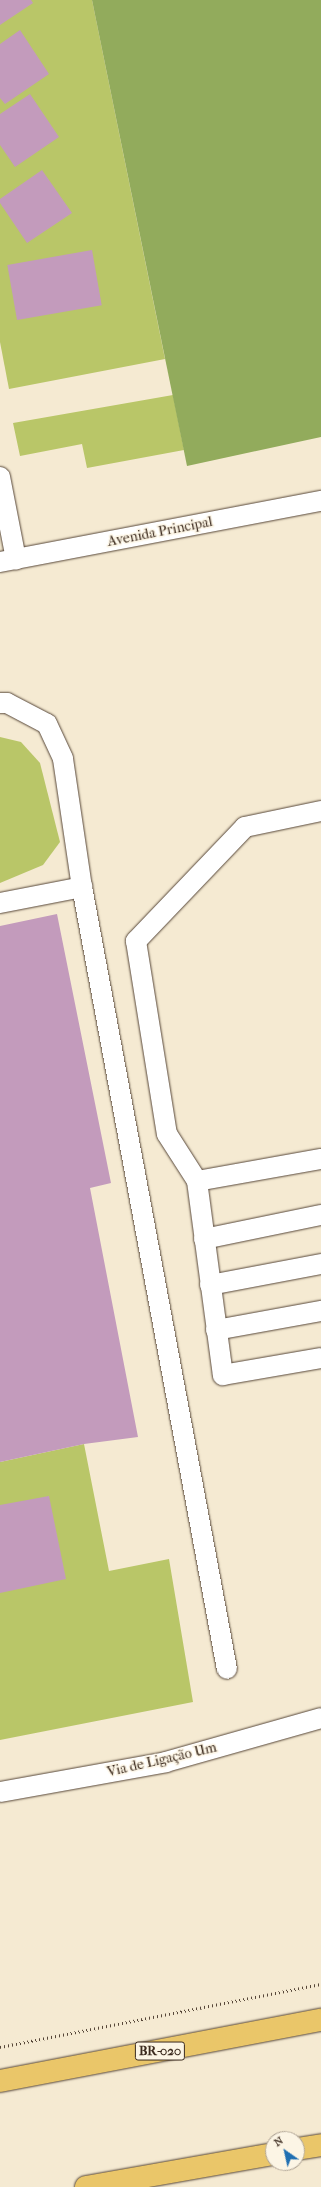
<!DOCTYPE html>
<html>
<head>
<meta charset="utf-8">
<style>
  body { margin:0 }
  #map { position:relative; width:321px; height:2187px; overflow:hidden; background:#f5ead2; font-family:"IM FELL French Canon",serif }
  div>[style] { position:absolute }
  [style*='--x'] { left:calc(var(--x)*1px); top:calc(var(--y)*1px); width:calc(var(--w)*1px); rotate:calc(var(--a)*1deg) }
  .green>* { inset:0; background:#b9c668 }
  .forest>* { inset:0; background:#92ab5c }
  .building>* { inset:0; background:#c39bbc; transform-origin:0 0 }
  .path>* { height:2.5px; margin-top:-1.25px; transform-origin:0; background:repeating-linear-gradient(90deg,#574739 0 1px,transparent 0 4px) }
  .roads { filter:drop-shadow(0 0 1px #574739) drop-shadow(0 0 1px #574739) }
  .service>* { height:20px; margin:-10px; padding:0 10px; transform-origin:10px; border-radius:10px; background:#fff }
  .trunk>* { height:22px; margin:-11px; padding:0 11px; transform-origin:11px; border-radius:11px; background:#eac669 }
  span { translate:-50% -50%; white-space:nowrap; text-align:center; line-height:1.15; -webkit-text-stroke:3px #fcf5e5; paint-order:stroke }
  .shield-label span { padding:1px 3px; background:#fcf5e5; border:1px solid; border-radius:3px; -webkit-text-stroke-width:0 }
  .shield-label { font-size:13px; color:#3b2a1e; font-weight:700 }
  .street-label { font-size:14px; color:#3b2a1e }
  .north { position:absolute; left:265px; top:2131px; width:40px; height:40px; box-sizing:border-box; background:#fcf5e5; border:1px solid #afa495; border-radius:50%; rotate:326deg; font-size:11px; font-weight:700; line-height:16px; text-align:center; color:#3b2a1e }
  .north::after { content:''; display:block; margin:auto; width:14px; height:18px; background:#1f6fb2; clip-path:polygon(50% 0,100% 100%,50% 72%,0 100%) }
</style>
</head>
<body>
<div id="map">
  <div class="green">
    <i style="clip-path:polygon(0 0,92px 0,165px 359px,9px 389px,0 342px)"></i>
    <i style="clip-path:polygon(173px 395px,184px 450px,87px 468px,82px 444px,20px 456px,13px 423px)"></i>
    <i style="clip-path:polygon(0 737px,21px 742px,40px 763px,60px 842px,43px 865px,0 883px)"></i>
    <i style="clip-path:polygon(84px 1444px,109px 1571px,169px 1559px,193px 1702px,0 1740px,0 1462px)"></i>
  </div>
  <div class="forest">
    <i style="clip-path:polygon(92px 0,321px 0,321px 437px,187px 466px)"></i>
  </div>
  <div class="building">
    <i style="clip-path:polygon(0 0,31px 0,33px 3px,0 25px)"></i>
    <i style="clip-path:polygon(20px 30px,49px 74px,5px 104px,0 98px,0 44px)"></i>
    <i style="clip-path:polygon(30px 94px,59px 137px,15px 167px,0 145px,0 114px)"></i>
    <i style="clip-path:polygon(42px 170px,72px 213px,27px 243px,0 203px,0 199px)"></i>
    <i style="left:92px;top:250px;width:56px;height:86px;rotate:80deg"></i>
    <i style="clip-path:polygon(57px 914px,111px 1183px,90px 1188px,138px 1437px,84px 1444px,0 1462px,0 926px)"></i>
    <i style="clip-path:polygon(49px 1496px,66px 1579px,0 1593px,0 1505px)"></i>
  </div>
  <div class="path">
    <i style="--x:0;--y:2047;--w:327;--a:-11.1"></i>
  </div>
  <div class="roads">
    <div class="service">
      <i style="--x:0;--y:477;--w:84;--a:79"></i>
      <i style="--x:0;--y:562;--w:327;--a:-10.8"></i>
      <i style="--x:0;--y:703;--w:7;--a:0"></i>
      <i style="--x:7;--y:703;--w:45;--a:27.7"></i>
      <i style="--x:47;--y:724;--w:38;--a:65"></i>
      <i style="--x:63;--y:759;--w:129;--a:81.6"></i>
      <i style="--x:321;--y:811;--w:78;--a:168.1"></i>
      <i style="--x:245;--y:827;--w:158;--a:133.7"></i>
      <i style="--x:136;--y:941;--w:195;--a:80.9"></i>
      <i style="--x:167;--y:1134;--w:56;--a:57.4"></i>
      <i style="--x:197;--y:1181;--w:196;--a:82.4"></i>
      <i style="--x:223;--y:1375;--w:99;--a:-9.8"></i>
      <i style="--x:0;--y:903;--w:84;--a:-11"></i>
      <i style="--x:82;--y:887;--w:795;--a:79.5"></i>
      <i style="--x:197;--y:1181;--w:126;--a:-10.1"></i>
      <i style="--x:204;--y:1239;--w:119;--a:-11.6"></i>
      <i style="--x:210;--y:1285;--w:113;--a:-10.7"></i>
      <i style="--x:216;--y:1330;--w:107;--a:-10.3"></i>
      <i style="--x:0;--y:1792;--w:169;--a:-10.2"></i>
      <i style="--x:166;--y:1762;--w:161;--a:-15.8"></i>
    </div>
    <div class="trunk">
      <i style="--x:0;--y:2081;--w:327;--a:-10.8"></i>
      <i style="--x:297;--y:2149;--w:24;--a:-9"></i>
      <i style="--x:86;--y:2187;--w:190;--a:-10"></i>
    </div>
  </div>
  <div class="shield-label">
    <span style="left:160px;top:2051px">BR-020</span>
  </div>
  <div class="street-label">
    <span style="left:160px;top:532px;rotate:-11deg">Avenida Principal</span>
    <span style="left:162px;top:1760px;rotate:-13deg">Via de Ligação Um</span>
  </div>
  <div class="north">N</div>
</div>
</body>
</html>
